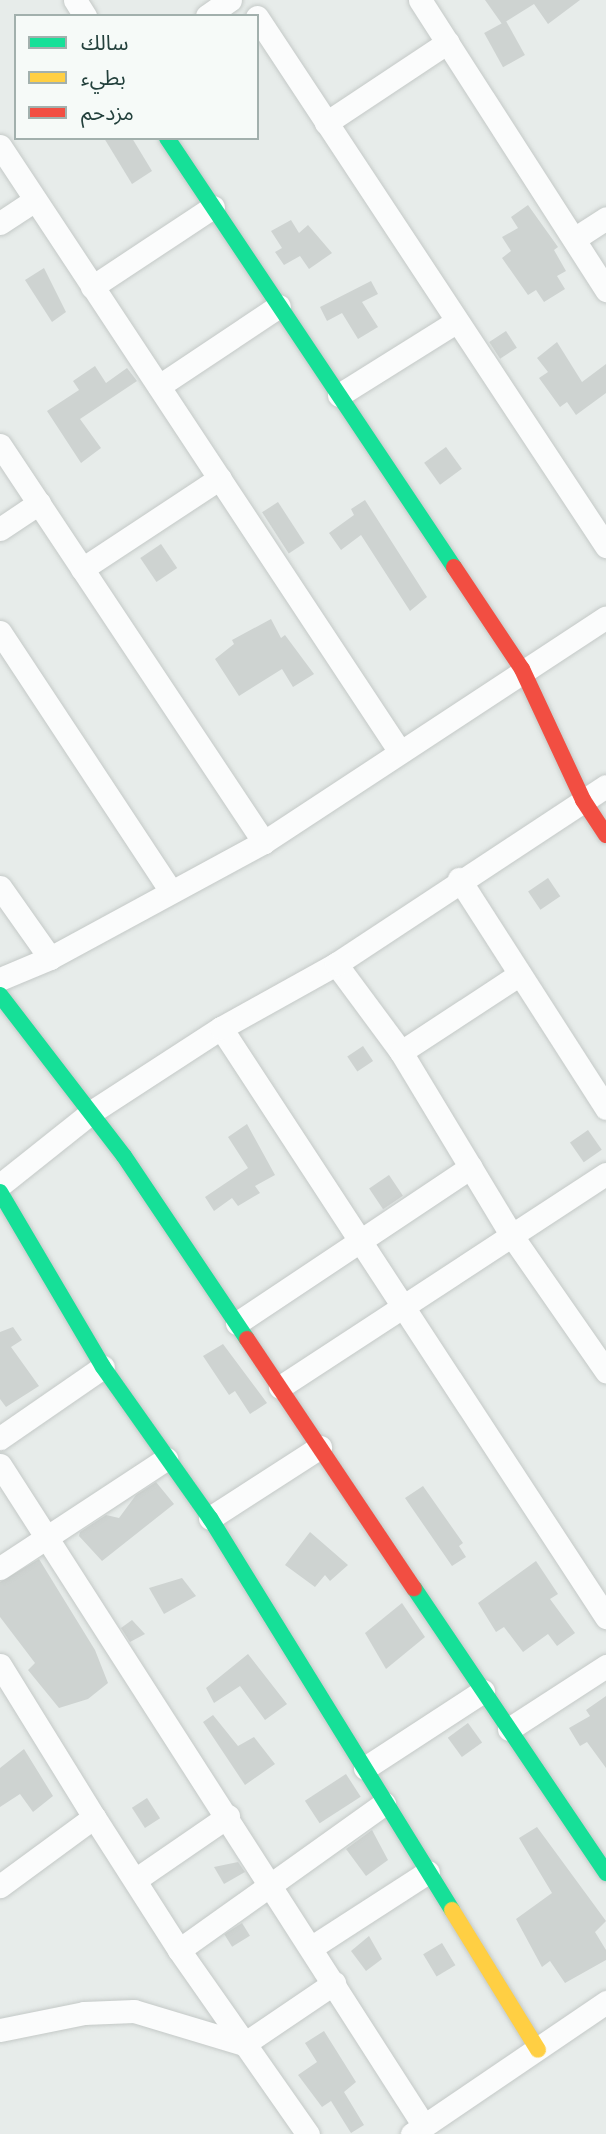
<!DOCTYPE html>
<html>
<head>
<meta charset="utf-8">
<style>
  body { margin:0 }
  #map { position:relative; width:606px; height:2134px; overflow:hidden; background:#e7ecea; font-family:"Fira Sans","Noto Sans Arabic",sans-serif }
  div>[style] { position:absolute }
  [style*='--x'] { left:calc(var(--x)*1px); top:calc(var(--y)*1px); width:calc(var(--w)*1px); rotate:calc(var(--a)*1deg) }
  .building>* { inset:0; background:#ced3d1; transform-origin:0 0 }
  .roads { filter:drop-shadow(0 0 2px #c4c9c7) drop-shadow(0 0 2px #c4c9c7) }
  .street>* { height:23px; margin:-11.5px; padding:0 11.5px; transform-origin:11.5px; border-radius:11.5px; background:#fbfcfc }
  .fast>* { height:16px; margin:-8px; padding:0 8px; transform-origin:8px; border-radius:8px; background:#16e098 }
  .slow>* { height:16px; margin:-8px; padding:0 8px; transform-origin:8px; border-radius:8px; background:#ffcf43 }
  .jam>* { height:16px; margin:-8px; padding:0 8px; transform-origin:8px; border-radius:8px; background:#f24e42 }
  span { translate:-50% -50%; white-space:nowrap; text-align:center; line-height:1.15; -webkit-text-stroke:6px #f6faf8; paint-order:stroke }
  .legend { position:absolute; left:14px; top:14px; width:245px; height:126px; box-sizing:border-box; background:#f6faf8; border:2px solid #a2b0ad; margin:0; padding:9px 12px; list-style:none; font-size:21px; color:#23403c }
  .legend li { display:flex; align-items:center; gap:14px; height:35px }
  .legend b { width:35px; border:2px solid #a2b0ad }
</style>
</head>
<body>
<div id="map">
  <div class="building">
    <i style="clip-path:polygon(485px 0,580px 0,548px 24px,534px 4px,502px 24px)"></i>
    <i style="left:506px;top:21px;width:39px;height:25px;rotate:61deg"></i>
    <i style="clip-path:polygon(104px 138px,132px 138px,152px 171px,132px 184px)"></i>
    <i style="clip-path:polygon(528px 205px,558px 247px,554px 250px,566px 271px,557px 276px,565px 289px,544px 302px,536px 290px,528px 295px,502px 258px,511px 251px,502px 237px,518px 228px,511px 217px)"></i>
    <i style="clip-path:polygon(291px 220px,299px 233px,308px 225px,332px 253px,309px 269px,300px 256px,284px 265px,275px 252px,282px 248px,271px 231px)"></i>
    <i style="clip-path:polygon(44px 268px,66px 312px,52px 322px,25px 280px)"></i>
    <i style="clip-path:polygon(371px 281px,378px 294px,362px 302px,378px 327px,358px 339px,342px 313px,327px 321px,320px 307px)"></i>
    <i style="left:506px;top:331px;width:20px;height:20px;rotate:57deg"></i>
    <i style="clip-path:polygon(557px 342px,582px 382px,606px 364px,606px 393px,576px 415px,567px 402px,560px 407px,539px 378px,548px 372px,537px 358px)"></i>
    <i style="clip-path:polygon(95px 366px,106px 383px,127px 368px,137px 381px,80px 419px,101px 448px,81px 463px,47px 411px,79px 390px,73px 381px)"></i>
    <i style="left:446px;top:447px;width:27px;height:27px;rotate:54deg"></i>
    <i style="clip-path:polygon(365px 500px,427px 597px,410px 611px,361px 535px,341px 550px,329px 533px,354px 515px,351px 509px)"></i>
    <i style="left:278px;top:502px;width:49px;height:19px;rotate:57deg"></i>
    <i style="left:161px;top:544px;width:29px;height:25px;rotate:56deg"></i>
    <i style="clip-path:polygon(271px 619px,281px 638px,285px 635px,314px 674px,293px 687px,282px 669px,239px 696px,215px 659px,234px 644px,232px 640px)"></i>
    <i style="left:548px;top:878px;width:22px;height:24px;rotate:56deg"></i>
    <i style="left:363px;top:1046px;width:18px;height:19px;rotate:56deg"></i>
    <i style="clip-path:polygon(247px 1124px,275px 1175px,255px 1186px,260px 1193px,238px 1206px,232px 1198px,214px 1211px,205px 1197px,248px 1168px,228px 1137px)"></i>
    <i style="left:588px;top:1130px;width:24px;height:22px;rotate:55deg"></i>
    <i style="left:389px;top:1175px;width:25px;height:24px;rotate:56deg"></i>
    <i style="clip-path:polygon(13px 1327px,22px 1340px,11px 1347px,39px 1386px,6px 1407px,0 1399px,0 1332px)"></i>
    <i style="clip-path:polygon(223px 1344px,267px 1403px,250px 1414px,235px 1391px,229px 1395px,203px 1356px)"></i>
    <i style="clip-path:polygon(156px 1482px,174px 1504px,102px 1561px,79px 1536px,80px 1532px,106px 1515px,119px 1518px,136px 1495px)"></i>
    <i style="clip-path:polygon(423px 1486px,463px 1543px,459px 1546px,466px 1557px,452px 1566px,405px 1498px)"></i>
    <i style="clip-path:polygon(310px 1532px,348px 1565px,330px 1581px,325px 1575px,315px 1587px,285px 1565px)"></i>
    <i style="clip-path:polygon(39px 1559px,95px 1650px,108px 1683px,88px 1699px,59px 1708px,28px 1670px,35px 1663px,0 1617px,0 1582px)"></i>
    <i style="clip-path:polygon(536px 1561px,558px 1594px,550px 1599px,575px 1633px,557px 1646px,548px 1634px,523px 1652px,504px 1627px,496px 1632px,478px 1603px)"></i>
    <i style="clip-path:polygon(182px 1578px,196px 1596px,164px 1614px,149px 1588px)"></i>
    <i style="clip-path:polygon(402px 1603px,425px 1637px,386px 1669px,365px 1633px)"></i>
    <i style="clip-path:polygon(132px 1620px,145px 1634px,130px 1642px,121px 1628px)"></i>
    <i style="clip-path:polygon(248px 1654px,287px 1704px,265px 1720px,240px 1686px,214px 1703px,206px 1688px)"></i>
    <i style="clip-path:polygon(606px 1696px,606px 1768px,587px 1742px,580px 1746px,569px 1728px,590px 1716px,586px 1710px)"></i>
    <i style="clip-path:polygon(213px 1715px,238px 1746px,254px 1737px,275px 1764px,245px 1785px,203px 1722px)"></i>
    <i style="left:468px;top:1723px;width:24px;height:25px;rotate:54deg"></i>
    <i style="clip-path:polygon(24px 1749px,53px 1796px,33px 1812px,20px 1794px,0 1807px,0 1768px)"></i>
    <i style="left:346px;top:1774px;width:27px;height:49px;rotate:57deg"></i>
    <i style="left:147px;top:1798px;width:24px;height:18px;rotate:57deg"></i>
    <i style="clip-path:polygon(537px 1827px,606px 1921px,595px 1932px,606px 1950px,606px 1960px,565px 1983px,550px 1961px,542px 1967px,516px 1919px,552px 1893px,519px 1838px)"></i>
    <i style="clip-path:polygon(372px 1830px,388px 1860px,366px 1876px,346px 1849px)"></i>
    <i style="clip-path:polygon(238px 1862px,245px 1872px,224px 1884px,214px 1867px)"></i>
    <i style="left:242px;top:1923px;width:15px;height:21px;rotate:58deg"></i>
    <i style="clip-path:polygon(369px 1936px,382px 1959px,366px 1971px,351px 1951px)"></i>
    <i style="left:442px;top:1943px;width:26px;height:22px;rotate:59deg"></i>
    <i style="clip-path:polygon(324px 2031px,356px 2082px,344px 2092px,364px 2125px,351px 2133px,331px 2101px,322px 2107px,298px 2075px,317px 2062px,305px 2043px)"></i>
  </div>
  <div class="roads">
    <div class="street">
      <i style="--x:75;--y:0;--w:19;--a:58"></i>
      <i style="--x:420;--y:0;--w:345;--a:57.3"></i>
      <i style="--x:207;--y:16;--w:28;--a:-35"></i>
      <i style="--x:257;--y:17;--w:634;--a:56.59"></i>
      <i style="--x:326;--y:123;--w:146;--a:-33.6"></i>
      <i style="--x:0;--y:146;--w:726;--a:56.57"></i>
      <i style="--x:0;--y:223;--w:42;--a:-33.3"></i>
      <i style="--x:574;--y:239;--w:38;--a:-33"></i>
      <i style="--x:92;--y:287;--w:145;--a:-33.5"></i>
      <i style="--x:159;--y:386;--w:144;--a:-33.7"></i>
      <i style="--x:339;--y:395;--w:138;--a:-32"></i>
      <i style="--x:0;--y:445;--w:477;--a:56.4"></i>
      <i style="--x:0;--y:529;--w:47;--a:-33.7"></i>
      <i style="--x:82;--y:569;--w:165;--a:-33.4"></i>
      <i style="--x:0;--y:632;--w:309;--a:56.6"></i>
      <i style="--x:459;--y:879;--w:272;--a:57.3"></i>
      <i style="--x:0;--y:887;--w:87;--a:54.8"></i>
      <i style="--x:336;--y:964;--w:109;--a:53.5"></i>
      <i style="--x:401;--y:1052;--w:215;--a:58.9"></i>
      <i style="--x:512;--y:1236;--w:165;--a:55.2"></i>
      <i style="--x:0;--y:979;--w:54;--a:-22.8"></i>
      <i style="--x:50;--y:958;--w:243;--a:-28.5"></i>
      <i style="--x:264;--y:842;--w:409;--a:-33.3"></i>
      <i style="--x:221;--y:1028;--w:704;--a:56.83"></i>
      <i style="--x:401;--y:1052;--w:142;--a:-33.2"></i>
      <i style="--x:0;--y:1185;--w:119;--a:-38.5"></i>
      <i style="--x:93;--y:1111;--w:153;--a:-33"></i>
      <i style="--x:221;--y:1028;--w:132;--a:-29.1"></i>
      <i style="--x:336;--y:964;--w:323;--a:-33.4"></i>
      <i style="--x:237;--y:1323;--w:281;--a:-33.7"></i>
      <i style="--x:280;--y:1387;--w:389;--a:-33.2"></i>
      <i style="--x:0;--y:1438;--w:125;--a:-34.6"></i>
      <i style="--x:0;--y:1465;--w:785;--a:57.32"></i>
      <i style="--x:210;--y:1518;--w:131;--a:-32.8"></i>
      <i style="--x:0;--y:1568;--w:199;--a:-33.3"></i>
      <i style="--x:0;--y:1665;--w:179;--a:58.3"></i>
      <i style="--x:94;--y:1817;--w:117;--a:143.7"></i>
      <i style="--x:509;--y:1729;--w:116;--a:-33"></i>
      <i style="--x:365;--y:1768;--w:141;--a:-33.1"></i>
      <i style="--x:94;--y:1817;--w:158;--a:57.4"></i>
      <i style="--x:179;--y:1950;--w:225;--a:55"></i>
      <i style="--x:135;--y:1880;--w:113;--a:-34.5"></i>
      <i style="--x:312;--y:1947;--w:138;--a:-32.9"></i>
      <i style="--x:179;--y:1950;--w:252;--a:-35.5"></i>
      <i style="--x:0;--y:2030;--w:86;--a:-11.4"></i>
      <i style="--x:84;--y:2013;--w:50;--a:-2.3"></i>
      <i style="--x:134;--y:2011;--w:115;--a:16.7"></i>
      <i style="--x:244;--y:2044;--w:109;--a:-34.1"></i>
      <i style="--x:412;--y:2134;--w:235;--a:-34.2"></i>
    </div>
    <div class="fast">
      <i style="--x:167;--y:138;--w:516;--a:56.22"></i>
      <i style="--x:0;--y:995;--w:203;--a:52.4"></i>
      <i style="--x:124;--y:1156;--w:220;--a:56.1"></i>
      <i style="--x:0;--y:1192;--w:203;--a:59.5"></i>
      <i style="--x:103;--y:1367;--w:185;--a:54.7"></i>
      <i style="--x:210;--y:1518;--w:461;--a:58.3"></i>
      <i style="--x:414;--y:1588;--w:344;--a:56"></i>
    </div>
    <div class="slow">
      <i style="--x:452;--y:1910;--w:164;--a:58.4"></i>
    </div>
    <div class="jam">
      <i style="--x:454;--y:567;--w:123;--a:56.3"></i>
      <i style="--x:522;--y:669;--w:145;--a:65"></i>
      <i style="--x:583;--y:800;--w:42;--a:56.7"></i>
      <i style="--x:247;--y:1339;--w:300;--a:56.2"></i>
    </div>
  </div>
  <ul class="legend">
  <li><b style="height:9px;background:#16e098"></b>سالك</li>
  <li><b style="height:9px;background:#ffcf43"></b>بطيء</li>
  <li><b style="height:9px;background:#f24e42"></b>مزدحم</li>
  </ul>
</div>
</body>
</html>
